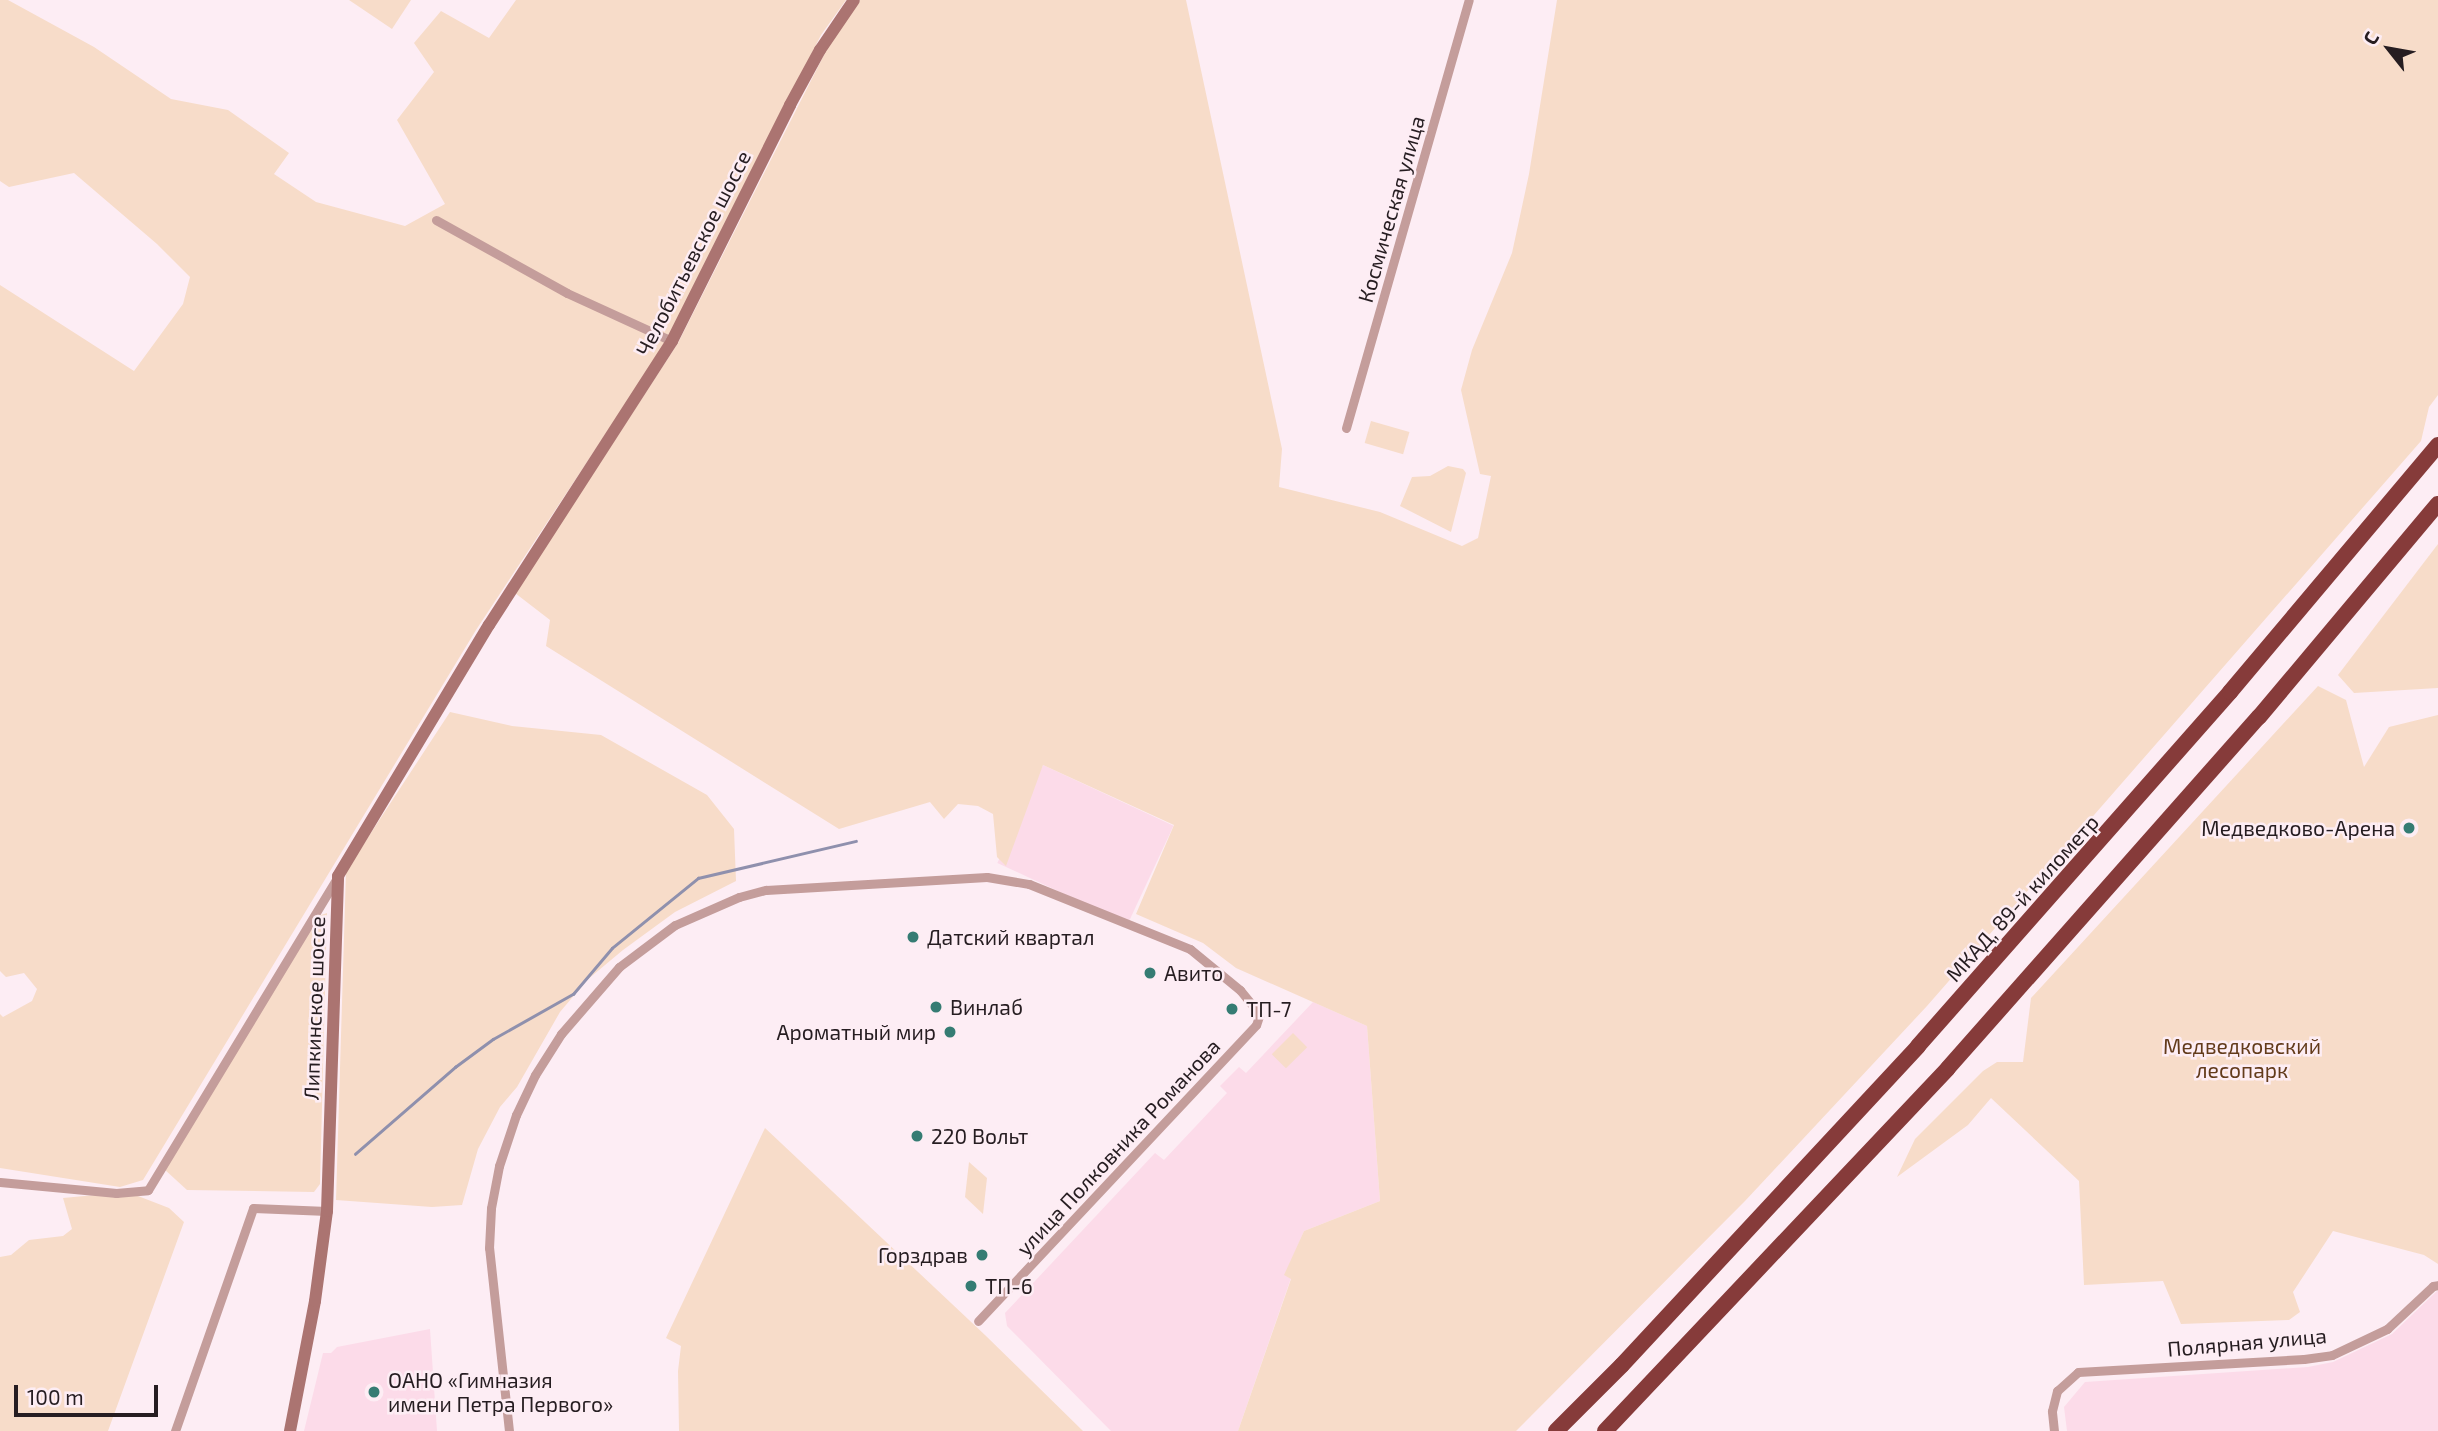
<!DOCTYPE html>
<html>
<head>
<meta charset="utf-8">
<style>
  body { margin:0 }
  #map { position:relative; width:2438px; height:1431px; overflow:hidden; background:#fdedf4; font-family:"Exo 2",sans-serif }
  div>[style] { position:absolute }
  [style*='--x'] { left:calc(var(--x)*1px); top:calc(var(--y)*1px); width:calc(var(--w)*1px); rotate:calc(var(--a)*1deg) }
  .built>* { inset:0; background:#fcdbe9; transform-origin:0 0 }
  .green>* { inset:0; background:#f7dcc9; transform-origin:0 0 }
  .stream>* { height:2.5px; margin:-1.25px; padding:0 1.25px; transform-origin:1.25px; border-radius:1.25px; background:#8f90ad }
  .street>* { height:9px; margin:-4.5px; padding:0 4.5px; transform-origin:4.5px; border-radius:4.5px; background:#c49d9b }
  .secondary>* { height:12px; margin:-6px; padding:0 6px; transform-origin:6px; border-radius:6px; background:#ab7471 }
  .highway>* { height:16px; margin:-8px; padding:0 8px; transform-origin:8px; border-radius:8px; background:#863b3a }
  .dots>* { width:19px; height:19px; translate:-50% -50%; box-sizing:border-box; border:4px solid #fdedf4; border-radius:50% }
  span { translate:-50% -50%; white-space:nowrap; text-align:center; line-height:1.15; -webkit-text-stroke:5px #fdedf4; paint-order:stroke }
  .street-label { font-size:21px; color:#261d21 }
  .poi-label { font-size:21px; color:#261d21 }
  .right { translate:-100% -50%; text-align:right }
  .left { translate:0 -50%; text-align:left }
  .park-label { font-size:21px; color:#633b1b }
  .north { position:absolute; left:2354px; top:14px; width:70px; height:70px; -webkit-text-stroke:5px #fdedf4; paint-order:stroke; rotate:301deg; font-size:19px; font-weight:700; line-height:28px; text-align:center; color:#261d21 }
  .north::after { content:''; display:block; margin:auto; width:24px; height:32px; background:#261d21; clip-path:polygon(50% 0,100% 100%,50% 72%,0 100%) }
  .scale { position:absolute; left:14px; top:1385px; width:144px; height:32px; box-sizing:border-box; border:4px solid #261d21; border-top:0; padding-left:9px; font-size:21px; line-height:24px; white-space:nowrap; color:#261d21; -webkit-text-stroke:5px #fdedf4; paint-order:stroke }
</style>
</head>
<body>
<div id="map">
  <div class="built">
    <i style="left:1043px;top:765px;width:144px;height:108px;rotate:25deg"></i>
    <i style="clip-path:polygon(1313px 1002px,1367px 1026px,1380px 1201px,1304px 1231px,1285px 1275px,1291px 1278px,1238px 1431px,1111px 1431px,1007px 1326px,1005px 1313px,1155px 1153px,1164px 1160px,1227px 1093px,1220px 1086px,1239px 1067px,1246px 1073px)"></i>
    <i style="clip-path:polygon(2438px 1290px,2438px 1431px,2067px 1431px,2064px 1407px,2085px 1382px,2308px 1367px,2333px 1362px,2392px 1334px)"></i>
    <i style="clip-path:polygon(430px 1329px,437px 1431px,304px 1431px,323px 1353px,331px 1353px,337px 1347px)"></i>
  </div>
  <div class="green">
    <i style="clip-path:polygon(0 0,8px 0,94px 47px,171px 99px,228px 110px,289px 153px,274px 174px,316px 202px,405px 226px,445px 204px,397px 120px,434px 72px,414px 43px,441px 11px,489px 38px,516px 0,846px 0,821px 35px,665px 344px,476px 630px,143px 1180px,120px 1187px,0 1168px,0 1014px,3px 1017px,32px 1001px,37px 989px,24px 973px,6px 977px,0 971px,0 285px,134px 371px,183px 304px,190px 277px,157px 244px,74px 173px,9px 187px,0 181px)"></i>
    <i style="clip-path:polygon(349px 0,411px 0,392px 29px)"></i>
    <i style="clip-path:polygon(860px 0,1186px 0,1282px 449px,1279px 487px,1380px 512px,1462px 546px,1478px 538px,1491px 476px,1480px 474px,1461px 390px,1472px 350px,1512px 253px,1529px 174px,1557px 0,2438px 0,2438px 395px,2429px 407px,2421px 441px,1927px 1006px,1745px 1201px,1516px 1431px,1238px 1431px,1291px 1279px,1284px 1275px,1304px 1231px,1380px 1201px,1367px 1026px,1236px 968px,1203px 943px,1136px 914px,1174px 825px,1043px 765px,1006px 866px,997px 857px,993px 814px,978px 806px,958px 804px,944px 819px,930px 802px,839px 829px,546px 646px,550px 620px,515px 593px,678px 343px,827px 49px)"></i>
    <i style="left:1371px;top:421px;width:40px;height:23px;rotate:16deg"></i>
    <i style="clip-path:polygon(1448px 466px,1463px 469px,1466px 473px,1451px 532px,1400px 506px,1412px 477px,1430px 476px)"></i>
    <i style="clip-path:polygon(2438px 544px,2438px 688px,2354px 693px,2338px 675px)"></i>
    <i style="clip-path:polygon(2318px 686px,2346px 700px,2364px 767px,2389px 727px,2438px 715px,2438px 1264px,2424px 1255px,2333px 1231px,2293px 1292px,2300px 1312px,2289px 1320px,2181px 1324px,2163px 1281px,2084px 1285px,2079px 1181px,1991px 1098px,1968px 1125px,1897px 1177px,1915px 1139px,1983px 1071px,1997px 1062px,2023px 1062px,2031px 998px)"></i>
    <i style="clip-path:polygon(450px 712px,512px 726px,601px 735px,707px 795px,734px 829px,736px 881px,675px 912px,623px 950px,587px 980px,560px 1012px,517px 1087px,500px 1107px,478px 1149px,462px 1205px,432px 1207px,336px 1200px,346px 871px)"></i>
    <i style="clip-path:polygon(327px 913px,320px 1184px,314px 1192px,187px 1190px,164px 1169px,318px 916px)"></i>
    <i style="left:1293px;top:1033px;width:20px;height:30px;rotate:45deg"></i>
    <i style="clip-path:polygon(765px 1128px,985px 1335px,1083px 1431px,679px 1431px,678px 1371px,681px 1346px,666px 1338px)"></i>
    <i style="clip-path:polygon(969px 1162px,987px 1178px,983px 1214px,965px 1197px)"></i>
    <i style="clip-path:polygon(95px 1195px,138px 1196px,169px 1208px,184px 1222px,108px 1431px,0 1431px,0 1257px,11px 1255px,29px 1240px,63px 1236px,72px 1229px,63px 1198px)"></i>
  </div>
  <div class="stream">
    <i style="--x:355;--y:1154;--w:133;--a:-41"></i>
    <i style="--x:455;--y:1067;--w:47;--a:-36.4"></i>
    <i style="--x:493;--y:1039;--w:92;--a:-29.4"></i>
    <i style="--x:573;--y:994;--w:60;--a:-49.7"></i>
    <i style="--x:612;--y:948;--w:111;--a:-39.1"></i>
    <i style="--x:698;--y:878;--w:162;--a:-13.2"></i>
  </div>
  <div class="street">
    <i style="--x:436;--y:220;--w:150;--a:29.1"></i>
    <i style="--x:567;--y:293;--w:115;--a:24.6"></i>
    <i style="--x:1346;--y:428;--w:445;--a:-74"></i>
    <i style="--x:0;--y:1182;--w:117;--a:5.4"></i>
    <i style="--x:116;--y:1193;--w:32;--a:-5"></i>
    <i style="--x:148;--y:1190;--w:365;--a:-58.8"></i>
    <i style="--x:175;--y:1431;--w:236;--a:-70.7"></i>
    <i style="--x:253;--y:1208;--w:74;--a:2.3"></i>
    <i style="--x:509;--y:1431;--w:184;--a:-96.2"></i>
    <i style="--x:489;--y:1248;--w:40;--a:-87.1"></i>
    <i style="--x:491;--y:1208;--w:43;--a:-79.2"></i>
    <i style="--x:499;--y:1166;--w:54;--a:-71.6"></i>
    <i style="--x:516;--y:1115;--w:44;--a:-64.6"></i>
    <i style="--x:535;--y:1075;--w:49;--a:-57.6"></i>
    <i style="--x:561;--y:1034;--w:89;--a:-49.1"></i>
    <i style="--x:619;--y:967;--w:70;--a:-36.9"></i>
    <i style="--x:675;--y:925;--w:70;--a:-23.6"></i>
    <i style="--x:739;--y:897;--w:28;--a:-15"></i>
    <i style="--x:766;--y:890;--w:221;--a:-3.4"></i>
    <i style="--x:987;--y:877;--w:43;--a:9.5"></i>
    <i style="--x:1029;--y:884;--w:174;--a:22"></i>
    <i style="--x:1190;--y:949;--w:65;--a:39.4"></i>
    <i style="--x:1240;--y:990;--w:26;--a:51"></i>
    <i style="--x:1256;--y:1010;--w:7;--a:63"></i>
    <i style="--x:1259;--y:1016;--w:9;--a:108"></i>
    <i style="--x:1256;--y:1025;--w:406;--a:133.2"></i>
    <i style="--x:2054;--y:1431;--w:20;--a:-96"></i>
    <i style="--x:2052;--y:1411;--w:21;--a:-76"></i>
    <i style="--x:2057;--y:1391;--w:28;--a:-42"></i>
    <i style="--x:2078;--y:1372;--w:226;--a:-3.3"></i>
    <i style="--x:2304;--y:1359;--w:28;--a:-8"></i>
    <i style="--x:2332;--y:1355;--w:61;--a:-25.3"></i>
    <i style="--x:2387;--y:1329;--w:63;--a:-43.1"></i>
    <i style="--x:2433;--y:1286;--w:5;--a:-11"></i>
  </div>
  <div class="secondary">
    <i style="--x:290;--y:1431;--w:132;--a:-79.1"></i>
    <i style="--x:315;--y:1301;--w:91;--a:-82.4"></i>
    <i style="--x:327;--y:1211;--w:335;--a:-88.1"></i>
    <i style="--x:338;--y:876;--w:293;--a:-59"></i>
    <i style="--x:489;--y:625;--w:338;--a:-57.2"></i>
    <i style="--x:672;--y:341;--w:264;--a:-63.4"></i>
    <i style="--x:790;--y:105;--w:63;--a:-61.4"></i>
    <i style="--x:820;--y:50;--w:60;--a:-55.8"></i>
  </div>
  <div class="highway">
    <i style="--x:1556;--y:1431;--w:93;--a:-45"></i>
    <i style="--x:1622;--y:1365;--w:435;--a:-47.1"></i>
    <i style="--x:1918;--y:1046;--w:472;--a:-48.6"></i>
    <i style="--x:2230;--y:692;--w:323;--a:-49.9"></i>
    <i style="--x:1605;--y:1431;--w:499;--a:-46.6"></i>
    <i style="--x:1948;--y:1068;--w:469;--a:-48.5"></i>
    <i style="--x:2259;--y:717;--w:278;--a:-50"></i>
  </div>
  <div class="dots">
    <i style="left:2409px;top:828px;background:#357c73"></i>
    <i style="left:913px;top:937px;background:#357c73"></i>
    <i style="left:1150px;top:973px;background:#357c73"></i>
    <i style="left:936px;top:1007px;background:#357c73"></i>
    <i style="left:1232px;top:1009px;background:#357c73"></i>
    <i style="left:950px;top:1032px;background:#357c73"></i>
    <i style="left:917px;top:1136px;background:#357c73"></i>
    <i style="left:982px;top:1255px;background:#357c73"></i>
    <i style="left:971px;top:1286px;background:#357c73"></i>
    <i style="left:374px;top:1392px;background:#357c73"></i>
  </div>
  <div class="street-label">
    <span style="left:1391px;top:209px;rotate:-74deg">Космическая улица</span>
    <span style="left:693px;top:253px;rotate:-63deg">Челобитьевское шоссе</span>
    <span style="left:2022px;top:898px;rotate:-48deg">МКАД, 89-й километр</span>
    <span style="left:314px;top:1008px;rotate:-88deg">Липкинское шоссе</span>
    <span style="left:1118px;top:1147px;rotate:-47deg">улица Полковника Романова</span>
    <span style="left:2247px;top:1342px;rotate:-5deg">Полярная улица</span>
  </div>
  <div class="poi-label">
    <span class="right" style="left:2395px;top:828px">Медведково-Арена</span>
    <span class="left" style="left:927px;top:937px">Датский квартал</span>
    <span class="left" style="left:1164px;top:973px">Авито</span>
    <span class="left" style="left:950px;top:1007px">Винлаб</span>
    <span class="left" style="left:1246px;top:1009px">ТП-7</span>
    <span class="right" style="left:936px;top:1032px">Ароматный мир</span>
    <span class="left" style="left:931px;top:1136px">220 Вольт</span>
    <span class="right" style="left:968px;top:1255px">Горздрав</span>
    <span class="left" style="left:985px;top:1286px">ТП-6</span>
    <span class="left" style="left:388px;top:1392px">ОАНО «Гимназия<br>имени Петра Первого»</span>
  </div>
  <div class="park-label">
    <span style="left:2242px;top:1058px">Медведковский<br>лесопарк</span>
  </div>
  <div class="north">С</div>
  <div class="scale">100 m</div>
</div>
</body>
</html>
